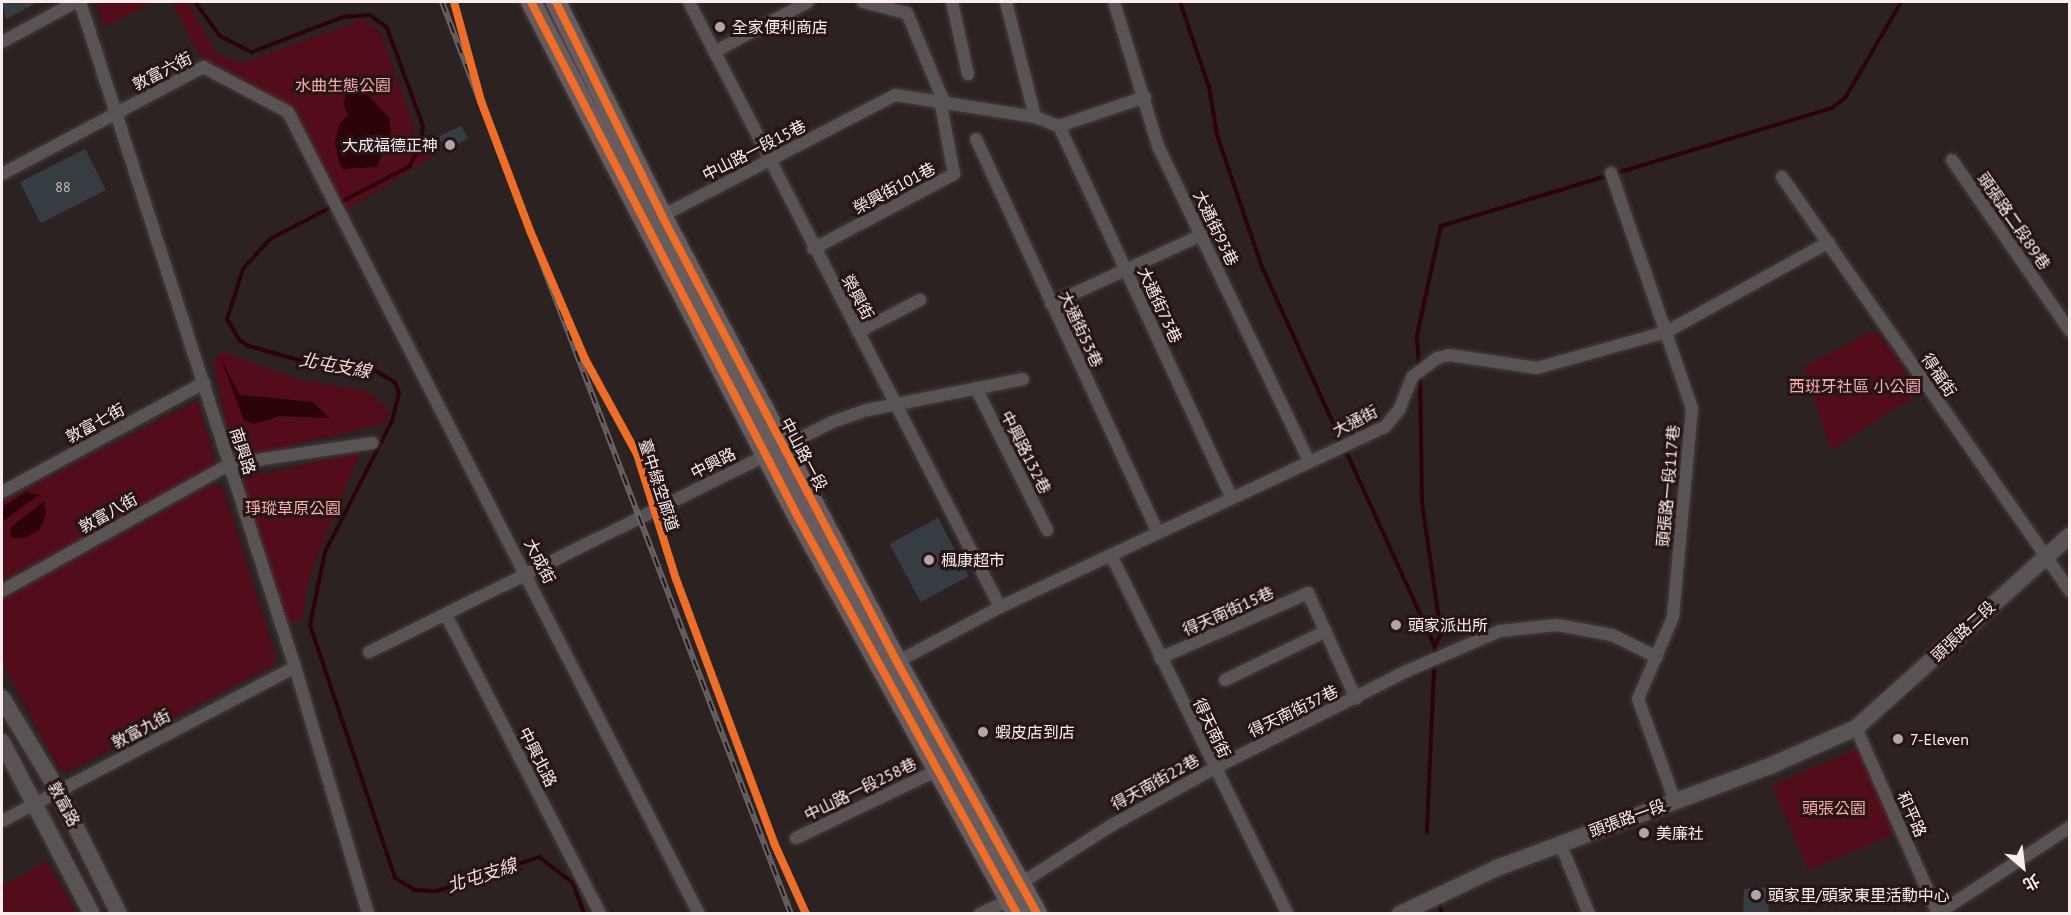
<!DOCTYPE html>
<html>
<head>
<meta charset="utf-8">
<style>
  body { margin:0 }
  #map { position:relative; width:2071px; height:915px; overflow:hidden; background:#2c2222; font-family:"PT Sans","Noto Sans TC",sans-serif }
  div>[style] { position:absolute }
  [style*='--x'] { left:calc(var(--x)*1px); top:calc(var(--y)*1px); width:calc(var(--w)*1px); rotate:calc(var(--a)*1deg) }
  .green>* { inset:0; background:#530c1a; transform-origin:0 0 }
  .water>* { inset:0; background:#2c0309 }
  .stream>* { height:4px; margin:-2px; padding:0 2px; transform-origin:2px; border-radius:2px; background:#2c0309 }
  .building>* { inset:0; background:#363d42; transform-origin:0 0 }
  .roads { filter:drop-shadow(0 0 2px #453d3d) drop-shadow(0 0 2px #453d3d) }
  .minor>* { height:12px; margin:-6px; padding:0 6px; transform-origin:6px; border-radius:6px; background:#5a5353 }
  .tertiary>* { height:16px; margin:-8px; padding:0 8px; transform-origin:8px; border-radius:8px; background:#5a5353 }
  .primary>* { height:20px; margin:-10px; padding:0 10px; transform-origin:10px; border-radius:10px; background:#6a5b5c }
  .rail>* { height:6px; margin-top:-3px; transform-origin:0; background:repeating-linear-gradient(90deg,#261515 0 11px,#686262 0 22px); box-sizing:border-box; border-block:2px solid #686262 }
  .cycleway>* { height:8px; margin:-4px; padding:0 4px; transform-origin:4px; border-radius:4px; background:#ee6e29 }
  .dots>* { width:16px; height:16px; translate:-50% -50%; box-sizing:border-box; border:3px solid #261515; border-radius:50% }
  span { translate:-50% -50%; white-space:nowrap; text-align:center; line-height:1.15; -webkit-text-stroke:6px #261515; paint-order:stroke }
  .number-label { font-size:14px; color:#c8c1c2 }
  .number-label span { -webkit-text-stroke-width:0 }
  .poi-label { font-size:16px; color:#f9eded }
  .left { translate:0 -50%; text-align:left }
  .right { translate:-100% -50%; text-align:right }
  .street-label { font-size:16px; color:#f9eded }
  .park-label { font-size:16px; color:#fbadaf }
  .water-label { font-size:18px; color:#f3d7d7; font-style:italic }
  .frame { position:absolute; inset:0; border:3px solid #f9eded; pointer-events:none }
  .north { position:absolute; left:1993px; top:837px; width:60px; height:60px; -webkit-text-stroke:4px #261515; paint-order:stroke; rotate:152deg; font-size:16px; font-weight:700; line-height:24px; text-align:center; color:#f9eded }
  .north::after { content:''; display:block; margin:auto; width:21px; height:27px; background:#f9eded; clip-path:polygon(50% 0,100% 100%,50% 72%,0 100%) }
</style>
</head>
<body>
<div id="map">
  <div class="green">
    <i style="clip-path:polygon(95px 2px,154px 2px,104px 27px)"></i>
    <i style="clip-path:polygon(171px 2px,188px 2px,216px 53px,242px 63px,364px 19px,381px 33px,413px 124px,416px 146px,434px 144px,432px 157px,345px 211px,298px 114px,200px 56px)"></i>
    <i style="clip-path:polygon(1871px 331px,1879px 333px,1916px 386px,1915px 396px,1831px 450px,1804px 367px)"></i>
    <i style="clip-path:polygon(223px 352px,298px 379px,369px 391px,390px 411px,385px 423px,244px 457px,241px 447px,235px 449px,226px 424px,213px 359px)"></i>
    <i style="clip-path:polygon(197px 400px,217px 467px,2px 582px,2px 502px)"></i>
    <i style="clip-path:polygon(361px 452px,310px 574px,301px 621px,288px 621px,242px 478px)"></i>
    <i style="clip-path:polygon(213px 484px,223px 487px,276px 658px,272px 666px,68px 772px,58px 768px,2px 662px,2px 600px)"></i>
    <i style="left:1861px;top:747px;width:93px;height:97px;rotate:67deg"></i>
    <i style="clip-path:polygon(47px 861px,76px 913px,2px 913px,2px 886px)"></i>
  </div>
  <div class="water">
    <i style="clip-path:polygon(347px 93px,368px 95px,389px 118px,391px 131px,377px 167px,342px 169px,338px 159px,335px 141px,340px 123px,348px 115px,343px 103px)"></i>
    <i style="clip-path:polygon(220px 357px,240px 395px,312px 402px,330px 418px,280px 416px,254px 424px,244px 420px)"></i>
    <i style="clip-path:polygon(26px 492px,39px 495px,2px 522px,4px 506px)"></i>
    <i style="clip-path:polygon(44px 501px,46px 514px,40px 529px,25px 538px,11px 538px,10px 528px)"></i>
  </div>
  <div class="stream">
    <i style="--x:195;--y:2;--w:42;--a:53.7"></i>
    <i style="--x:220;--y:36;--w:36;--a:27"></i>
    <i style="--x:252;--y:52;--w:97;--a:-21"></i>
    <i style="--x:343;--y:17;--w:27;--a:-4"></i>
    <i style="--x:370;--y:15;--w:21;--a:37"></i>
    <i style="--x:387;--y:28;--w:104;--a:69.8"></i>
    <i style="--x:423;--y:126;--w:17;--a:97"></i>
    <i style="--x:421;--y:143;--w:25;--a:116"></i>
    <i style="--x:410;--y:166;--w:158;--a:152.5"></i>
    <i style="--x:270;--y:239;--w:40;--a:132"></i>
    <i style="--x:243;--y:269;--w:52;--a:107.7"></i>
    <i style="--x:227;--y:319;--w:24;--a:60"></i>
    <i style="--x:239;--y:340;--w:12;--a:31"></i>
    <i style="--x:249;--y:346;--w:62;--a:15.8"></i>
    <i style="--x:309;--y:363;--w:64;--a:5.4"></i>
    <i style="--x:373;--y:369;--w:26;--a:32"></i>
    <i style="--x:395;--y:383;--w:11;--a:68"></i>
    <i style="--x:399;--y:393;--w:29;--a:104"></i>
    <i style="--x:392;--y:421;--w:147;--a:117.1"></i>
    <i style="--x:325;--y:552;--w:75;--a:101.6"></i>
    <i style="--x:310;--y:625;--w:267;--a:71.4"></i>
    <i style="--x:395;--y:878;--w:23;--a:31"></i>
    <i style="--x:415;--y:890;--w:22;--a:3"></i>
    <i style="--x:437;--y:891;--w:108;--a:-18.4"></i>
    <i style="--x:539;--y:857;--w:43;--a:37.4"></i>
    <i style="--x:573;--y:883;--w:33;--a:70"></i>
    <i style="--x:1180;--y:2;--w:90;--a:71.2"></i>
    <i style="--x:1209;--y:87;--w:49;--a:80.5"></i>
    <i style="--x:1217;--y:135;--w:139;--a:71.2"></i>
    <i style="--x:1262;--y:267;--w:417;--a:65.5"></i>
    <i style="--x:1435;--y:646;--w:186;--a:92.5"></i>
    <i style="--x:1419;--y:367;--w:32;--a:-94"></i>
    <i style="--x:1417;--y:335;--w:112;--a:-77.6"></i>
    <i style="--x:1441;--y:226;--w:408;--a:-16.8"></i>
    <i style="--x:1832;--y:108;--w:16;--a:-38"></i>
    <i style="--x:1845;--y:98;--w:111;--a:-59.7"></i>
    <i style="--x:1420;--y:374;--w:129;--a:89.1"></i>
    <i style="--x:1422;--y:503;--w:132;--a:81.7"></i>
    <i style="--x:1441;--y:634;--w:13;--a:117"></i>
    <i style="--x:1438;--y:900;--w:15;--a:74"></i>
  </div>
  <div class="building">
    <i style="clip-path:polygon(2px 2px,38px 2px,6px 19px)"></i>
    <i style="clip-path:polygon(461px 126px,468px 138px,447px 151px,438px 137px)"></i>
    <i style="left:85px;top:149px;width:46px;height:73px;rotate:63deg"></i>
    <i style="left:938px;top:518px;width:66px;height:55px;rotate:62deg"></i>
    <i style="clip-path:polygon(1767px 887px,1769px 914px,1743px 913px,1744px 889px)"></i>
  </div>
  <div class="roads">
    <div class="minor">
      <i style="--x:80;--y:2;--w:699;--a:72.08"></i>
      <i style="--x:295;--y:667;--w:258;--a:73.5"></i>
      <i style="--x:689;--y:2;--w:680;--a:62.79"></i>
      <i style="--x:863;--y:2;--w:45;--a:14"></i>
      <i style="--x:907;--y:13;--w:94;--a:67.5"></i>
      <i style="--x:952;--y:2;--w:74;--a:77.5"></i>
      <i style="--x:1006;--y:2;--w:119;--a:75.8"></i>
      <i style="--x:1114;--y:2;--w:151;--a:73"></i>
      <i style="--x:1158;--y:146;--w:349;--a:64.4"></i>
      <i style="--x:2;--y:42;--w:84;--a:-28.4"></i>
      <i style="--x:714;--y:52;--w:106;--a:-28"></i>
      <i style="--x:1059;--y:126;--w:409;--a:65.1"></i>
      <i style="--x:1059;--y:126;--w:91;--a:-18.6"></i>
      <i style="--x:976;--y:139;--w:433;--a:65.2"></i>
      <i style="--x:1952;--y:160;--w:208;--a:55.4"></i>
      <i style="--x:1611;--y:173;--w:249;--a:71"></i>
      <i style="--x:1692;--y:408;--w:210;--a:95.2"></i>
      <i style="--x:1673;--y:617;--w:89;--a:113.1"></i>
      <i style="--x:1638;--y:699;--w:109;--a:70.1"></i>
      <i style="--x:2;--y:174;--w:228;--a:-28"></i>
      <i style="--x:203;--y:67;--w:96;--a:27.9"></i>
      <i style="--x:288;--y:112;--w:901;--a:62.87"></i>
      <i style="--x:1782;--y:177;--w:504;--a:55.18"></i>
      <i style="--x:656;--y:219;--w:269;--a:-27.4"></i>
      <i style="--x:895;--y:95;--w:142;--a:8.9"></i>
      <i style="--x:1035;--y:117;--w:26;--a:21"></i>
      <i style="--x:813;--y:249;--w:160;--a:-28"></i>
      <i style="--x:954;--y:174;--w:75;--a:-100.7"></i>
      <i style="--x:1051;--y:304;--w:166;--a:-24.6"></i>
      <i style="--x:858;--y:332;--w:70;--a:-27.3"></i>
      <i style="--x:976;--y:388;--w:159;--a:63.4"></i>
      <i style="--x:2;--y:492;--w:230;--a:-28.4"></i>
      <i style="--x:1111;--y:555;--w:400;--a:63.8"></i>
      <i style="--x:2;--y:591;--w:261;--a:-29.1"></i>
      <i style="--x:230;--y:464;--w:144;--a:-8.4"></i>
      <i style="--x:446;--y:615;--w:336;--a:62.7"></i>
      <i style="--x:369;--y:652;--w:520;--a:-26.37"></i>
      <i style="--x:835;--y:421;--w:34;--a:-19"></i>
      <i style="--x:867;--y:410;--w:159;--a:-11.2"></i>
      <i style="--x:1160;--y:658;--w:162;--a:-23.7"></i>
      <i style="--x:1308;--y:593;--w:116;--a:65.6"></i>
      <i style="--x:893;--y:664;--w:121;--a:-28"></i>
      <i style="--x:1000;--y:607;--w:425;--a:-25.1"></i>
      <i style="--x:1385;--y:427;--w:22;--a:-51"></i>
      <i style="--x:1399;--y:410;--w:35;--a:-68"></i>
      <i style="--x:1412;--y:377;--w:31;--a:-37"></i>
      <i style="--x:1437;--y:358;--w:12;--a:-14"></i>
      <i style="--x:1449;--y:355;--w:89;--a:8.4"></i>
      <i style="--x:1537;--y:368;--w:134;--a:-15.6"></i>
      <i style="--x:1666;--y:332;--w:186;--a:-28.9"></i>
      <i style="--x:1225;--y:680;--w:112;--a:-25.9"></i>
      <i style="--x:1856;--y:728;--w:203;--a:66.2"></i>
      <i style="--x:2;--y:821;--w:331;--a:-27.7"></i>
      <i style="--x:796;--y:838;--w:157;--a:-25.6"></i>
      <i style="--x:1560;--y:843;--w:77;--a:67.8"></i>
      <i style="--x:1020;--y:884;--w:109;--a:-32.7"></i>
      <i style="--x:1112;--y:825;--w:115;--a:-29"></i>
      <i style="--x:1213;--y:769;--w:217;--a:-26.8"></i>
      <i style="--x:1407;--y:671;--w:101;--a:-23.3"></i>
      <i style="--x:1500;--y:631;--w:57;--a:-6"></i>
      <i style="--x:1557;--y:625;--w:56;--a:10.3"></i>
      <i style="--x:1612;--y:635;--w:50;--a:26.1"></i>
      <i style="--x:980;--y:914;--w:33;--a:-25"></i>
      <i style="--x:1937;--y:914;--w:159;--a:-33.2"></i>
    </div>
    <div class="tertiary">
      <i style="--x:2;--y:698;--w:109;--a:58.9"></i>
      <i style="--x:58;--y:791;--w:137;--a:63.6"></i>
      <i style="--x:2;--y:742;--w:194;--a:62.4"></i>
      <i style="--x:1400;--y:914;--w:107;--a:-25.4"></i>
      <i style="--x:1497;--y:868;--w:294;--a:-20.5"></i>
      <i style="--x:1772;--y:765;--w:92;--a:-23.8"></i>
      <i style="--x:1856;--y:728;--w:288;--a:-42"></i>
    </div>
    <div class="primary">
      <i style="--x:531;--y:2;--w:580;--a:62.6"></i>
      <i style="--x:798;--y:517;--w:453;--a:61.1"></i>
      <i style="--x:556;--y:2;--w:239;--a:63.6"></i>
      <i style="--x:662;--y:216;--w:504;--a:62.21"></i>
      <i style="--x:897;--y:662;--w:288;--a:60.9"></i>
    </div>
  </div>
  <div class="rail">
    <i style="--x:442;--y:2;--w:976;--a:69.06"></i>
  </div>
  <div class="cycleway">
    <i style="--x:454;--y:2;--w:103;--a:74.7"></i>
    <i style="--x:481;--y:101;--w:141;--a:69.3"></i>
    <i style="--x:531;--y:233;--w:137;--a:66.8"></i>
    <i style="--x:585;--y:359;--w:108;--a:61.3"></i>
    <i style="--x:637;--y:454;--w:131;--a:72.7"></i>
    <i style="--x:676;--y:579;--w:282;--a:69.6"></i>
    <i style="--x:774;--y:843;--w:78;--a:65.7"></i>
    <i style="--x:531;--y:2;--w:580;--a:62.6"></i>
    <i style="--x:798;--y:517;--w:453;--a:61.1"></i>
    <i style="--x:556;--y:2;--w:239;--a:63.6"></i>
    <i style="--x:662;--y:216;--w:504;--a:62.21"></i>
    <i style="--x:897;--y:662;--w:288;--a:60.9"></i>
  </div>
  <div class="dots">
    <i style="left:720px;top:27px;background:#b1a6a6"></i>
    <i style="left:450px;top:145px;background:#b1a6a6"></i>
    <i style="left:929px;top:560px;background:#b1a6a6"></i>
    <i style="left:1396px;top:625px;background:#b1a6a6"></i>
    <i style="left:983px;top:732px;background:#b1a6a6"></i>
    <i style="left:1898px;top:739px;background:#b1a6a6"></i>
    <i style="left:1644px;top:833px;background:#b1a6a6"></i>
    <i style="left:1756px;top:895px;background:#b1a6a6"></i>
  </div>
  <div class="number-label">
    <span style="left:63px;top:187px">88</span>
  </div>
  <div class="poi-label">
    <span class="left" style="left:732px;top:27px">全家便利商店</span>
    <span class="right" style="left:438px;top:145px">大成福德正神</span>
    <span class="left" style="left:941px;top:560px">楓康超市</span>
    <span class="left" style="left:1408px;top:625px">頭家派出所</span>
    <span class="left" style="left:995px;top:732px">蝦皮店到店</span>
    <span class="left" style="left:1910px;top:739px">7-Eleven</span>
    <span class="left" style="left:1656px;top:833px">美廉社</span>
    <span class="left" style="left:1768px;top:895px">頭家里/頭家東里活動中心</span>
  </div>
  <div class="street-label">
    <span style="left:162px;top:71px;rotate:-27deg">敦富六街</span>
    <span style="left:754px;top:150px;rotate:-27deg">中山路一段15巷</span>
    <span style="left:894px;top:188px;rotate:-28deg">榮興街101巷</span>
    <span style="left:2014px;top:221px;rotate:55deg">頭張路二段89巷</span>
    <span style="left:1216px;top:228px;rotate:64deg">大通街93巷</span>
    <span style="left:858px;top:297px;rotate:62deg">榮興街</span>
    <span style="left:1160px;top:305px;rotate:65deg">大通街73巷</span>
    <span style="left:1081px;top:329px;rotate:65deg">大通街53巷</span>
    <span style="left:1939px;top:375px;rotate:56deg">得福街</span>
    <span style="left:1355px;top:421px;rotate:-27deg">大通街</span>
    <span style="left:95px;top:423px;rotate:-28deg">敦富七街</span>
    <span style="left:243px;top:451px;rotate:72deg">南興路</span>
    <span style="left:1026px;top:452px;rotate:63deg">中興路132巷</span>
    <span style="left:804px;top:454px;rotate:62deg">中山路一段</span>
    <span style="left:713px;top:463px;rotate:-27deg">中興路</span>
    <span style="left:659px;top:485px;rotate:72deg">臺中綠空廊道</span>
    <span style="left:1668px;top:486px;rotate:-85deg">頭張路一段117巷</span>
    <span style="left:108px;top:513px;rotate:-29deg">敦富八街</span>
    <span style="left:540px;top:561px;rotate:63deg">大成街</span>
    <span style="left:1228px;top:611px;rotate:-24deg">得天南街15巷</span>
    <span style="left:1963px;top:631px;rotate:-43deg">頭張路二段</span>
    <span style="left:1293px;top:711px;rotate:-26deg">得天南街37巷</span>
    <span style="left:1212px;top:728px;rotate:64deg">得天南街</span>
    <span style="left:141px;top:729px;rotate:-28deg">敦富九街</span>
    <span style="left:538px;top:757px;rotate:63deg">中興北路</span>
    <span style="left:1155px;top:782px;rotate:-29deg">得天南街22巷</span>
    <span style="left:860px;top:789px;rotate:-26deg">中山路一段258巷</span>
    <span style="left:64px;top:804px;rotate:62deg">敦富路</span>
    <span style="left:1912px;top:814px;rotate:66deg">和平路</span>
    <span style="left:1627px;top:818px;rotate:-20deg">頭張路一段</span>
  </div>
  <div class="park-label">
    <span style="left:343px;top:85px">水曲生態公園</span>
    <span style="left:1855px;top:386px">西班牙社區 小公園</span>
    <span style="left:293px;top:508px">琤瑽草原公園</span>
    <span style="left:1834px;top:808px">頭張公園</span>
  </div>
  <div class="water-label">
    <span style="left:335px;top:366px;rotate:10deg">北屯支線</span>
    <span style="left:482px;top:876px;rotate:-18deg">北屯支線</span>
  </div>
  <div class="frame"></div>
  <div class="north">北</div>
</div>
</body>
</html>
